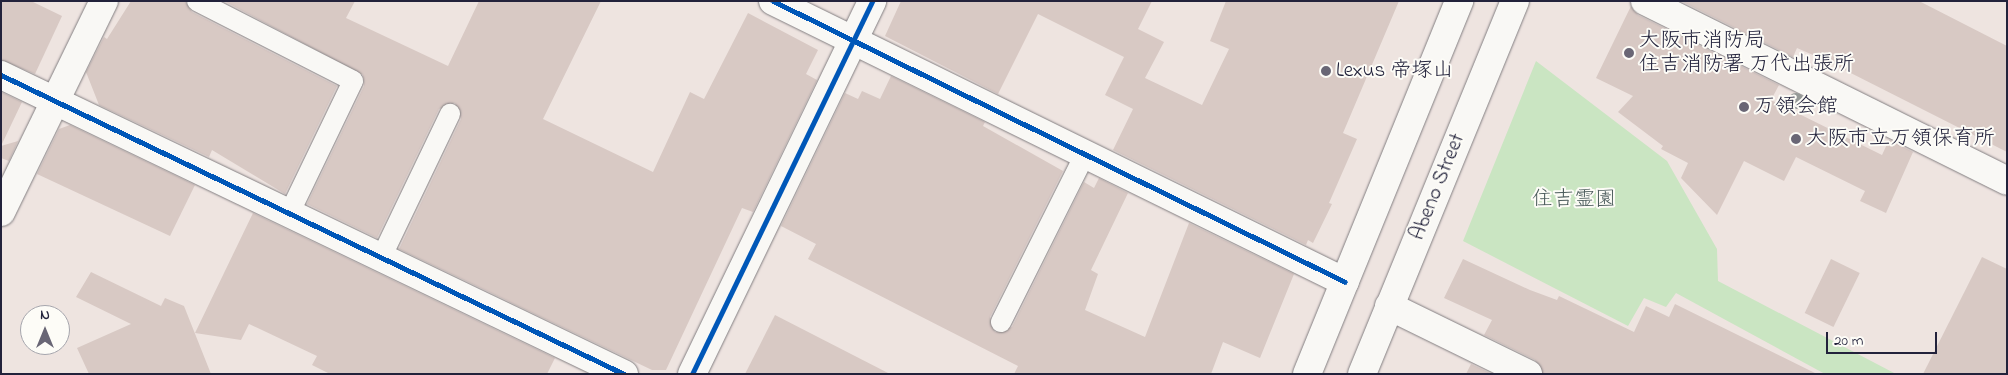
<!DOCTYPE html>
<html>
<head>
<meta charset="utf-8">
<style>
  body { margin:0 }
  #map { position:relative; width:2008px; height:375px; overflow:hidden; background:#eee4e0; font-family:"Indie Flower","Klee One",sans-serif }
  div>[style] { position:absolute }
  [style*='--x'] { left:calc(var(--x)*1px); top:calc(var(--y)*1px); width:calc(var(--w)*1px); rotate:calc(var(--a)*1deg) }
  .green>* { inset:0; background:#cae5c2 }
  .building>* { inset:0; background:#d8c9c4; transform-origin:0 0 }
  .roads { filter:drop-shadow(0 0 1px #827e81) drop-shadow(0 0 1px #827e81) }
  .service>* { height:20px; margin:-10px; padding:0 10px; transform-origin:10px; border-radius:10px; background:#f9f8f5 }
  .minor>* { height:28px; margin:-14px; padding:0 14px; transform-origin:14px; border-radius:14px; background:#f9f8f5 }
  .tertiary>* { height:28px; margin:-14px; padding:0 14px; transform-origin:14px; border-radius:14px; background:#f9f8f5 }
  .primary>* { height:28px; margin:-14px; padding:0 14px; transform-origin:14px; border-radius:14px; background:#f9f8f5 }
  .cycleway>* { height:5px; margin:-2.5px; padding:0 2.5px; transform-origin:2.5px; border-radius:2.5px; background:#0057b8 }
  .trees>* { width:16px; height:16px; margin:-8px; border-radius:50%; background:#959997 }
  .dots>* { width:14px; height:14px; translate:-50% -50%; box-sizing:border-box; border:2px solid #fdfcf7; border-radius:50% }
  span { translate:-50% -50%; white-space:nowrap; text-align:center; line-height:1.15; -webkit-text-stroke:4px #fdfcf7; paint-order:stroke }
  .poi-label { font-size:21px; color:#22223b }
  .left { translate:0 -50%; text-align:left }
  .street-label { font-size:21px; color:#22223b }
  .park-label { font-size:21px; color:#4c5c5c }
  .frame { position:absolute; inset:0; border:2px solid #22223b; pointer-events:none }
  .north { position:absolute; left:20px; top:305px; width:50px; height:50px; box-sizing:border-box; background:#fdfcf7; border:1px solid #a5a5ac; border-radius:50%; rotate:0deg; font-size:14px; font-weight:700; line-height:20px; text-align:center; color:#22223b }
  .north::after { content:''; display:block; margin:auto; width:18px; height:22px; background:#696675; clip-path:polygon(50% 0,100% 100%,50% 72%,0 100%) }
  .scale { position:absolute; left:1826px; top:332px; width:111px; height:22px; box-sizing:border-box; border:2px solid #22223b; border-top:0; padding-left:6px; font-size:15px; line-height:18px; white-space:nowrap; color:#22223b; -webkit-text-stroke:4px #fdfcf7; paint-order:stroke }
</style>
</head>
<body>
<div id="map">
  <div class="green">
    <i style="clip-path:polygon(1536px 61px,1667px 161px,1717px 249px,1718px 281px,1896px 374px,1825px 374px,1676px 293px,1666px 307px,1644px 298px,1628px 326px,1463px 241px)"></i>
  </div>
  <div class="building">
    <i style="clip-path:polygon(1px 1px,31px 1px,62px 16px,35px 74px,1px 60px)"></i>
    <i style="clip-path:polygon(131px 1px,185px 1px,192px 12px,337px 86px,285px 194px,212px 150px,209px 157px,99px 105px,86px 72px,104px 37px,107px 39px)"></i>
    <i style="clip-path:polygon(224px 1px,355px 1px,346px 18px,448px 66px,479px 1px,601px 1px,543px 119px,653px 172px,690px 92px,704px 99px,748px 13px,818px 50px,806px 74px,817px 80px,753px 212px,742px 208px,666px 370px,652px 370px,399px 249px,461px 119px,455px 103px,439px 109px,377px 238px,307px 204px,364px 86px,363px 75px)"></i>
    <i style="clip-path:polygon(901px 1px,1152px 1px,1138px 29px,1164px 42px,1145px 78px,1202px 105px,1229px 49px,1210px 41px,1226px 1px,1399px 1px,1343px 133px,1357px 139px,1329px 203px,1332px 204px,1313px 243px,1308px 240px,1306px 245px,1113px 150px,1133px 109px,1105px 95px,1124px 57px,1038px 14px,998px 94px,885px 36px)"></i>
    <i style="clip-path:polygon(1681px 1px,1919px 1px,2007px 46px,2007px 152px,1829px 62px,1797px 48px,1793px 57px)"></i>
    <i style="clip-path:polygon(1631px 6px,1638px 15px,1779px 85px,1771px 100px,1882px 155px,1889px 140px,1913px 152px,1886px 213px,1860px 201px,1865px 191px,1796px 157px,1784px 181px,1744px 161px,1717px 215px,1681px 178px,1688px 163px,1661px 149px,1663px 146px,1618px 112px,1633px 96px,1596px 78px)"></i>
    <i style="clip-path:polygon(891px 76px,985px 122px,983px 126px,1063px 171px,990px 317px,995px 332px,1012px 327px,1084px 182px,1094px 188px,1099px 178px,1128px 193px,1091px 270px,1098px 274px,1085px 310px,1145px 337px,1189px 223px,1294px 274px,1260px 358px,1223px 342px,1211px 374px,1014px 374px,1018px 366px,808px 259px,816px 244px,781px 226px,845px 93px,858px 99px,862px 91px,880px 99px)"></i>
    <i style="clip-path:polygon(1px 92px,22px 102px,1px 146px,18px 141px,9px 161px,1px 158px)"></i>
    <i style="clip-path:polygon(70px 125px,195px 185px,170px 236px,37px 174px,59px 129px)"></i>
    <i style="clip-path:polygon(253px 213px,555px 358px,547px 374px,330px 374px,312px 365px,317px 356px,249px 324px,241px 340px,195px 333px)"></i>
    <i style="clip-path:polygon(1982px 257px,2007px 269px,2007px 374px,1923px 374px)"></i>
    <i style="clip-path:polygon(1463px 259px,1530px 290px,1557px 300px,1559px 296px,1634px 332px,1646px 306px,1669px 317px,1675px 304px,1817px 374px,1543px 374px,1535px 360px,1484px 335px,1492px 320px,1444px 298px)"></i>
    <i style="left:1831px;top:259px;width:32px;height:60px;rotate:26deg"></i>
    <i style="clip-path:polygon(91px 272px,161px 306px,165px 298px,184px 306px,211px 374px,89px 374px,77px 348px,131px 324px,76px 297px)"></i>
    <i style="clip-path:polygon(775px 315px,890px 374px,745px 374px)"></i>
    <i style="clip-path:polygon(1471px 364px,1492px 374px,1466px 374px)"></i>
  </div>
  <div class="roads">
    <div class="service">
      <i style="--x:197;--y:1;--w:175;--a:27.1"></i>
      <i style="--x:353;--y:81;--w:148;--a:115.7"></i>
      <i style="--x:381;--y:258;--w:160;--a:-64.4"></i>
      <i style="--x:1001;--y:322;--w:188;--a:-63.4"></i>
    </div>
    <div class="minor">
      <i style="--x:773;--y:1;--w:637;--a:26.16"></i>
      <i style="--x:1645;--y:1;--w:404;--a:26.4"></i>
      <i style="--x:1;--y:75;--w:691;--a:25.64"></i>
      <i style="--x:1;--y:212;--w:235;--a:-64"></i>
      <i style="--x:1389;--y:306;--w:155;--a:26.1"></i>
    </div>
    <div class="tertiary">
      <i style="--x:692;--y:374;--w:414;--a:-64.2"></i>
    </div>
    <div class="primary">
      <i style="--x:1307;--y:374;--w:403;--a:-67.8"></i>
      <i style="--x:1362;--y:374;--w:403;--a:-67.7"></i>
    </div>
  </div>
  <div class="cycleway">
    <i style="--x:773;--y:1;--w:637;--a:26.16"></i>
    <i style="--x:1;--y:75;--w:691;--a:25.64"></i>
    <i style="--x:692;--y:374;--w:414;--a:-64.2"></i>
  </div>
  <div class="trees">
    <i style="left:1796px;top:101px"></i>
  </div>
  <div class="dots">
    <i style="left:1629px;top:53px;background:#696675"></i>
    <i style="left:1326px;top:71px;background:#696675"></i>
    <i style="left:1744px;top:107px;background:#696675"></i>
    <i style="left:1796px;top:139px;background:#696675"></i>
  </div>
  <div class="poi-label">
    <span class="left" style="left:1639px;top:53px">大阪市消防局<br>住吉消防署 万代出張所</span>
    <span class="left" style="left:1336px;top:71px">Lexus 帝塚山</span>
    <span class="left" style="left:1754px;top:107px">万領会館</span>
    <span class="left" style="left:1806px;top:139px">大阪市立万領保育所</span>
  </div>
  <div class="street-label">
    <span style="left:1438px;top:187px;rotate:-68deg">Abeno Street</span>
  </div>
  <div class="park-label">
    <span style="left:1574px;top:200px">住吉霊園</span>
  </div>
  <div class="frame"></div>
  <div class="north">N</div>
  <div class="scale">20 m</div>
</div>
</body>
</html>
